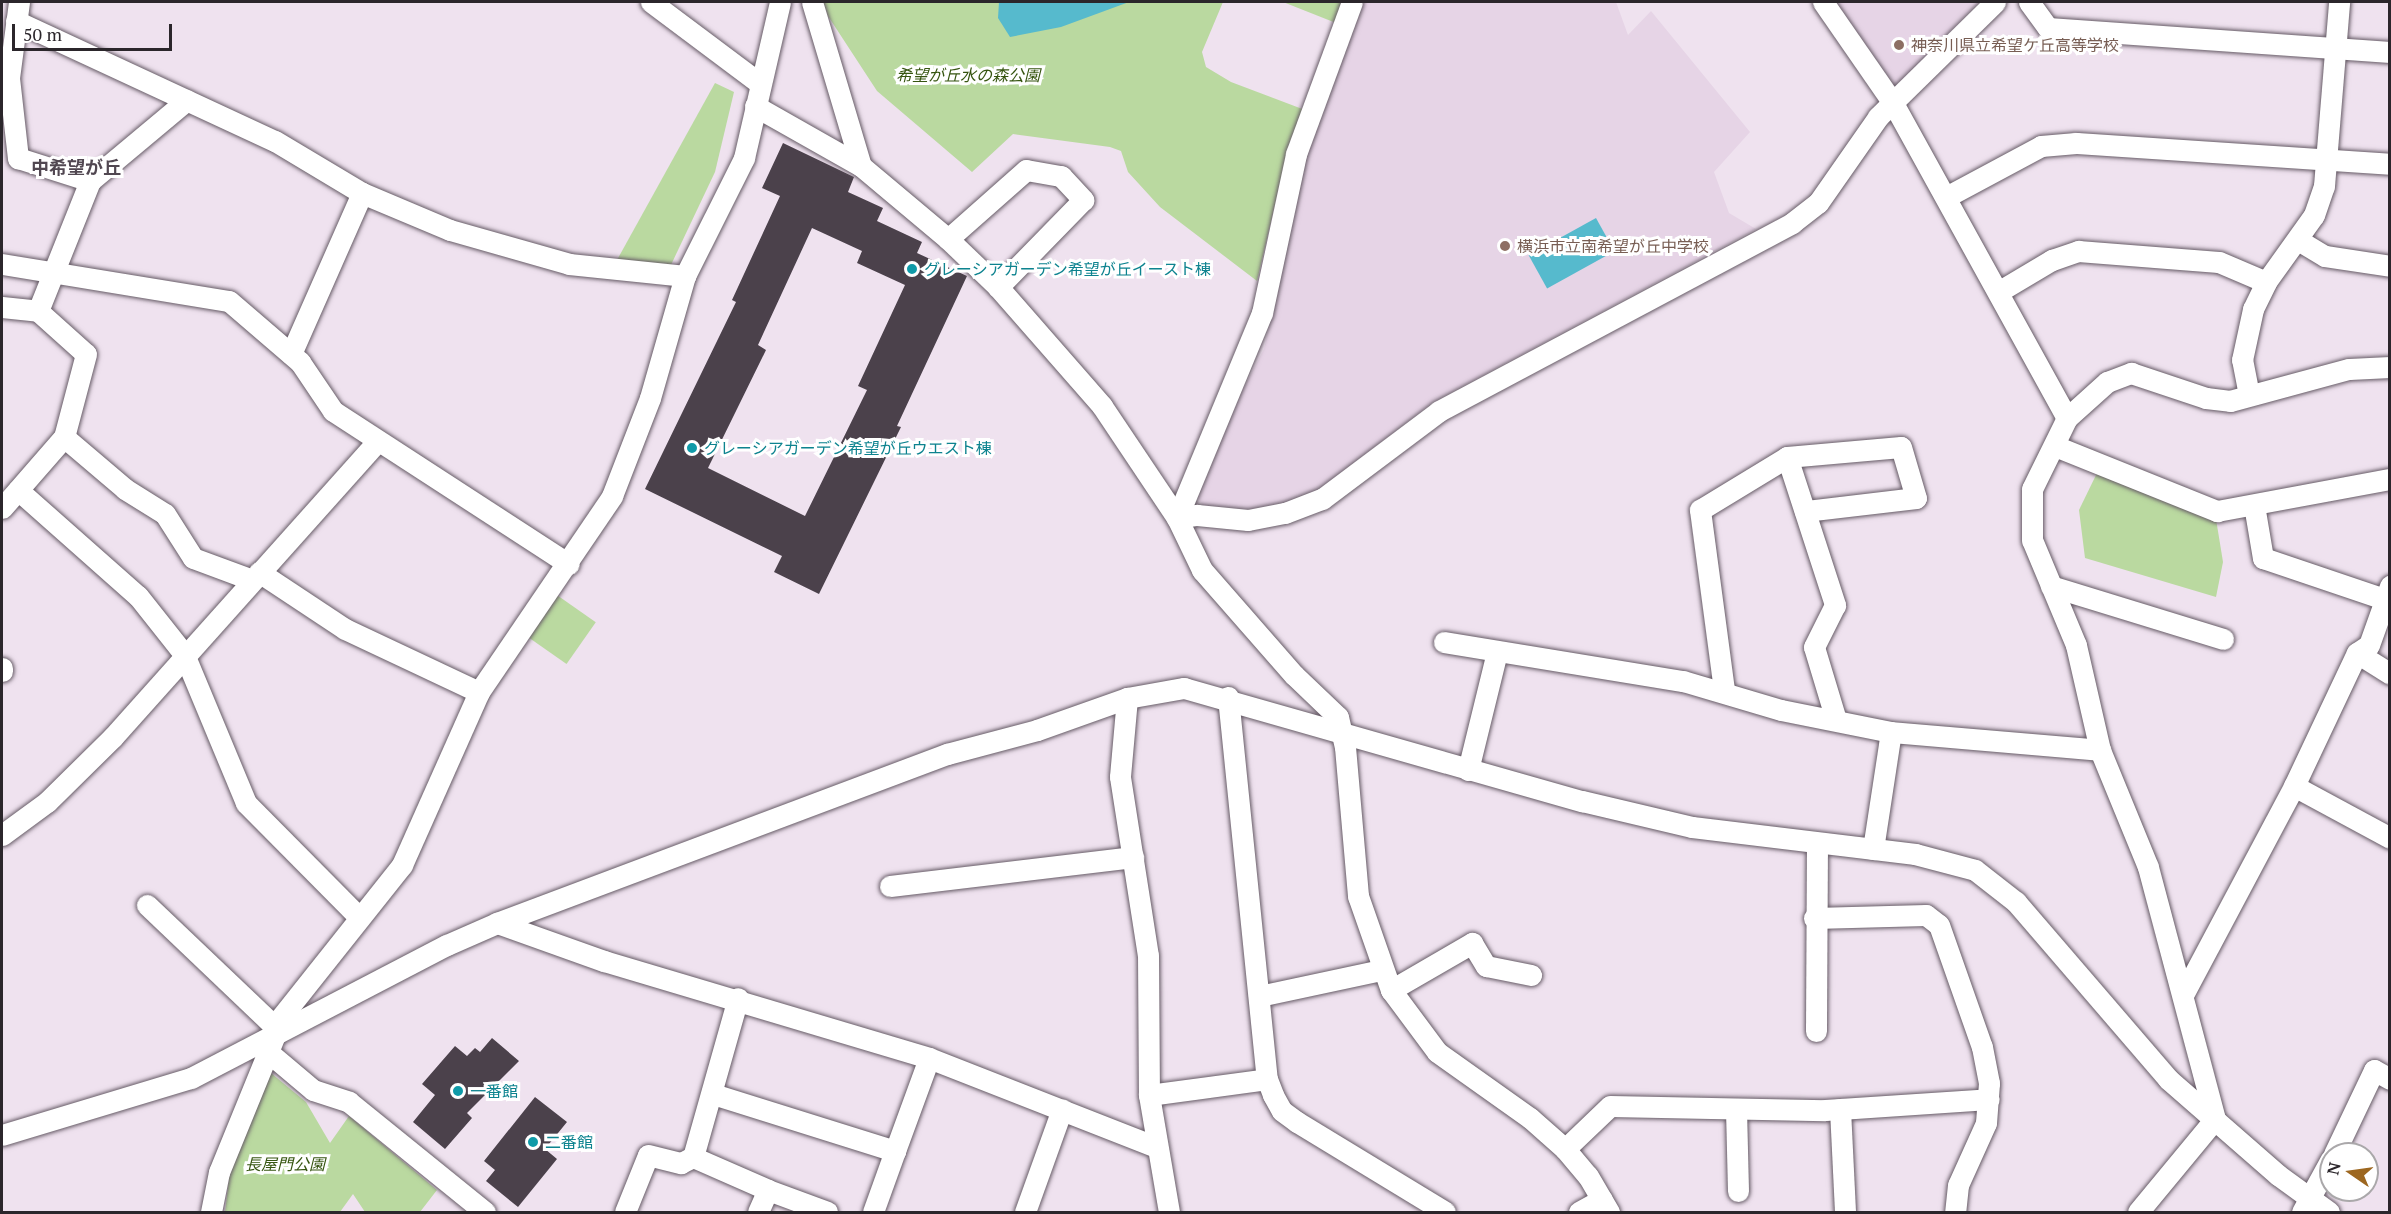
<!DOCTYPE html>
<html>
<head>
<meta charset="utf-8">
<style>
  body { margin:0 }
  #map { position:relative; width:2391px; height:1214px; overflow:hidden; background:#efe2ef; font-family:"PT Serif","Noto Sans JP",serif }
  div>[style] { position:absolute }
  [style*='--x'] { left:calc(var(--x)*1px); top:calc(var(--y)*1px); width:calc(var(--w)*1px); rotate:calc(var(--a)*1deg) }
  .built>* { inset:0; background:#e6d4e6 }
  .green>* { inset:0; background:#bad9a0; transform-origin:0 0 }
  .water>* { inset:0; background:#56bacd; transform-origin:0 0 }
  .building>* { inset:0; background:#4b414b }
  .roads { filter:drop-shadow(0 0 2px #665b66) drop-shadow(0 0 2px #665b66) }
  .minor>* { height:21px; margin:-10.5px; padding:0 10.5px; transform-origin:10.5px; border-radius:10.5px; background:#fff }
  .dots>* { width:16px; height:16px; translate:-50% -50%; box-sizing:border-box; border:3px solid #fff; border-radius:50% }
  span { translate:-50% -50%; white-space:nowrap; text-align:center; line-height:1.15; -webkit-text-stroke:6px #fff; paint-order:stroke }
  .education-label { font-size:16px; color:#785e54 }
  .left { translate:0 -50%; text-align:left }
  .park-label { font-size:16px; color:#365510; font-style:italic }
  .culture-label { font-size:16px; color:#0d838f }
  .neighbourhood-label { font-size:18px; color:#514751; font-weight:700 }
  .frame { position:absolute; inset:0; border:3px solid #2b262b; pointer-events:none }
  .north { position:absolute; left:2319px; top:1142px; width:60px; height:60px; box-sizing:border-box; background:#fff; border:2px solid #aaa8aa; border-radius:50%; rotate:283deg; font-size:16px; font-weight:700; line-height:24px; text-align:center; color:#2b262b }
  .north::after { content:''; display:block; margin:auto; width:21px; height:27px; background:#9d6720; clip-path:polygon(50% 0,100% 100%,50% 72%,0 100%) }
  .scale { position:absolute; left:12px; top:24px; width:160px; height:27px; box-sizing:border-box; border:3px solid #2b262b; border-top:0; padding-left:8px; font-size:18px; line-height:21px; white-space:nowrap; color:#2b262b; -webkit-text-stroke:4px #fff; paint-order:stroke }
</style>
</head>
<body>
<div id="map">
  <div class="built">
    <i style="clip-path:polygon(1361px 2px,1616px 2px,1628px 35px,1651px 11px,1750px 132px,1714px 172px,1729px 213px,1756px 229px,1433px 402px,1317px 491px,1285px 506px,1249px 512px,1203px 506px,1197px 496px,1207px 458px,1264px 349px,1305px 160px)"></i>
    <i style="clip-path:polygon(1832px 2px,1979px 2px,1893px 89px)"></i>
  </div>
  <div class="green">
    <i style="clip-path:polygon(823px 2px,1223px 2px,1202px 52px,1206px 67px,1231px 82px,1305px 110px,1281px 179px,1257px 281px,1160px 207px,1128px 172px,1121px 151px,1110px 147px,1013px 134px,972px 172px,877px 91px,828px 16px)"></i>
    <i style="clip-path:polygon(1283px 2px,1341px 2px,1336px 23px)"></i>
    <i style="clip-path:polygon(715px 83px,734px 92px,715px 172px,670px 267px,617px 260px)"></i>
    <i style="clip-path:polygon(2097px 473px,2216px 519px,2223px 562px,2216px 597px,2085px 558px,2079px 510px)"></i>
    <i style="left:554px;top:593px;width:51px;height:51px;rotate:35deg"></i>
    <i style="clip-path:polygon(271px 1073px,306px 1102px,330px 1143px,349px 1116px,437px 1190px,420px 1212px,365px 1212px,353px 1194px,340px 1212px,225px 1212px,229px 1178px,260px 1085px)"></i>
  </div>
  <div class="water">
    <i style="clip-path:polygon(999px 2px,1129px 2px,1061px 27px,1010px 37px,998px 18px)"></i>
    <i style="left:1596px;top:218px;width:38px;height:77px;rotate:61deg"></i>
  </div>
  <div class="building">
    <i style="clip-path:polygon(evenodd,783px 143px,854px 177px,848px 192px,883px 208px,877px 221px,922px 242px,917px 253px,967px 276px,897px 426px,901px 427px,819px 594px,774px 572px,782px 556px,645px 489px,736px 302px,732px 300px,780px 196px,762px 188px,783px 143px,812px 228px,862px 251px,857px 263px,905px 285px,858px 386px,867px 390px,805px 516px,708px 468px,766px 350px,758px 345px,812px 228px)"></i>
    <i style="clip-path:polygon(492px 1038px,519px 1061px,467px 1113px,472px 1118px,445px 1149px,413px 1122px,435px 1095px,422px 1084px,455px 1046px,467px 1056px,475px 1048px,480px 1052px)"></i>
    <i style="clip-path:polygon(535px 1097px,567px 1122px,545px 1149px,557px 1159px,518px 1207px,486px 1181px,495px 1170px,484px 1161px)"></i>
  </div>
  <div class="roads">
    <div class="minor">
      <i style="--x:19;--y:2;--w:77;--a:97.5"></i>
      <i style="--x:9;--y:78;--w:81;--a:83.6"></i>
      <i style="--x:18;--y:158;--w:76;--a:17.7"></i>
      <i style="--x:651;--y:2;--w:134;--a:36.8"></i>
      <i style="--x:812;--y:2;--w:171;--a:73.4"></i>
      <i style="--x:1823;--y:2;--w:123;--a:55.3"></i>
      <i style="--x:1893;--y:103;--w:360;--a:61.1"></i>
      <i style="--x:2029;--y:2;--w:32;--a:54"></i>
      <i style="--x:2048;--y:28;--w:343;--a:4"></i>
      <i style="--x:16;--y:21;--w:285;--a:24.9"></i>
      <i style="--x:275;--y:141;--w:101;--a:30.9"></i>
      <i style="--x:362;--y:193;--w:95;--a:22.8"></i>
      <i style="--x:450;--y:230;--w:124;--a:15.9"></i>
      <i style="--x:569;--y:264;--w:117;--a:5.9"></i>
      <i style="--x:755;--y:106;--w:122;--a:29.5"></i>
      <i style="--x:861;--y:166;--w:114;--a:40"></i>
      <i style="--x:948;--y:239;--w:69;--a:43.8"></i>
      <i style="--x:998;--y:287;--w:158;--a:48.8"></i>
      <i style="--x:1102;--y:406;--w:135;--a:56.2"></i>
      <i style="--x:1177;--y:518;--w:58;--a:64.3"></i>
      <i style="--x:1202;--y:570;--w:140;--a:48.8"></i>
      <i style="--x:1294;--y:675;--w:61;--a:43.7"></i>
      <i style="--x:1338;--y:717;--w:31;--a:77"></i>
      <i style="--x:1345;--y:747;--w:150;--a:85"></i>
      <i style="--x:1358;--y:896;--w:100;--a:70.7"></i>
      <i style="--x:1391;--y:990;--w:77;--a:53.4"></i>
      <i style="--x:1437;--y:1052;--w:114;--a:35.4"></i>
      <i style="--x:1530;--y:1118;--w:47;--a:41.5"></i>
      <i style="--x:1565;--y:1149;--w:35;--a:50"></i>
      <i style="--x:1588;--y:1176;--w:42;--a:59.7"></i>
      <i style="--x:1946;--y:197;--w:108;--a:-28.2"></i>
      <i style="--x:2041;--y:146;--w:35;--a:-5"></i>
      <i style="--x:2076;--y:143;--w:315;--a:3.8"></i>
      <i style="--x:948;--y:239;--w:104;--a:-41.5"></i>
      <i style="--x:1026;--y:170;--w:36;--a:10"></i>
      <i style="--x:1061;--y:176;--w:33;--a:47"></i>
      <i style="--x:1083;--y:200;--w:122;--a:134.3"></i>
      <i style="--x:2298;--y:240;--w:31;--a:31"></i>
      <i style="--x:2325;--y:256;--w:66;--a:8.7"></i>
      <i style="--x:2;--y:264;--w:230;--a:9.3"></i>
      <i style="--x:229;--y:301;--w:94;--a:40.7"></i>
      <i style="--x:300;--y:362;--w:59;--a:56"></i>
      <i style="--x:333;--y:411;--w:281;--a:33"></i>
      <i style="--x:1998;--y:292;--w:63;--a:-30.7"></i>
      <i style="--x:2052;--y:260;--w:28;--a:-19"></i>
      <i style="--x:2078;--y:251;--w:141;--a:4.5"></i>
      <i style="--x:2219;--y:262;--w:51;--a:23.1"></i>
      <i style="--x:2;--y:307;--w:36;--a:6"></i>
      <i style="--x:38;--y:311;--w:64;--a:41.9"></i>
      <i style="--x:86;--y:354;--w:86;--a:104.8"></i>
      <i style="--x:64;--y:437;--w:94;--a:131.1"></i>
      <i style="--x:38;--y:311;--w:140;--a:-68.2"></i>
      <i style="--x:90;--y:181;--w:126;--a:-39.9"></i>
      <i style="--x:291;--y:354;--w:176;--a:-66.2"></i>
      <i style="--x:2249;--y:395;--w:36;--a:-101"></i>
      <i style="--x:2242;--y:360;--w:52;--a:-77.8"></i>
      <i style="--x:2253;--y:309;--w:30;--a:-64"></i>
      <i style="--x:2266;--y:282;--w:82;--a:-54.4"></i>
      <i style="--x:2314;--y:215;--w:31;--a:-71"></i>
      <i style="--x:2324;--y:186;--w:185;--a:-85.3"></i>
      <i style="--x:64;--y:437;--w:80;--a:40.4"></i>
      <i style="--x:125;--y:489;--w:47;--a:32"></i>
      <i style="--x:165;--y:514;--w:52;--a:57.5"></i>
      <i style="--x:193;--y:558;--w:63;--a:20.4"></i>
      <i style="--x:2055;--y:446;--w:175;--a:21.9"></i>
      <i style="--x:2217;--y:511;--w:176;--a:-10.5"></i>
      <i style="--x:1787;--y:457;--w:156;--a:72"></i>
      <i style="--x:1835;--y:605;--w:47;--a:116.6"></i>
      <i style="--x:1814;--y:647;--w:76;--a:73.2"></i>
      <i style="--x:18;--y:490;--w:160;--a:41.5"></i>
      <i style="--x:138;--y:596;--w:74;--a:51.6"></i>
      <i style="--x:184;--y:654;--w:161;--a:67.4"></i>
      <i style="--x:246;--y:803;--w:159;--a:45.3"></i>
      <i style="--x:2254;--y:505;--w:54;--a:80.4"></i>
      <i style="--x:2263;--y:558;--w:128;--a:18.7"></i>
      <i style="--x:1177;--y:518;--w:20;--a:-9"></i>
      <i style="--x:1197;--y:515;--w:51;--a:5.6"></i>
      <i style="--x:1248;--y:520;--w:38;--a:-11"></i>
      <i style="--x:1285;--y:513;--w:40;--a:-21"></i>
      <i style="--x:1322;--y:499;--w:146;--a:-36.9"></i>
      <i style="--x:1439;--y:411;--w:400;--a:-28"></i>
      <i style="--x:1792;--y:223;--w:33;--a:-38"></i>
      <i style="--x:1818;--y:203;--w:105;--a:-55.1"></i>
      <i style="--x:1878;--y:117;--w:164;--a:-44.5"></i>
      <i style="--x:1177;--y:518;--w:222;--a:-67.5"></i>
      <i style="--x:1262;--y:313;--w:163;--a:-77.9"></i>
      <i style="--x:1296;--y:154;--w:162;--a:-69.8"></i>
      <i style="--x:259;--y:572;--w:103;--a:33.5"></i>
      <i style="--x:345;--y:629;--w:148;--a:25.2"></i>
      <i style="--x:2051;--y:586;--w:180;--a:17.1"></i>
      <i style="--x:1444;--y:642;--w:242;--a:9.3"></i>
      <i style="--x:1683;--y:681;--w:102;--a:16.5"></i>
      <i style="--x:1781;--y:710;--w:112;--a:11.3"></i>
      <i style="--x:1891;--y:732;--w:210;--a:4.9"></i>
      <i style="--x:2357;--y:653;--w:39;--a:32"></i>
      <i style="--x:2;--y:668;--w:3;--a:90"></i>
      <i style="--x:1724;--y:690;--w:182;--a:-97.6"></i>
      <i style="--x:1700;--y:510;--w:102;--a:-31.3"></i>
      <i style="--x:1787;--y:457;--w:114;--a:-5"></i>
      <i style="--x:1901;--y:447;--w:53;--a:73.6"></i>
      <i style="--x:1916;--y:498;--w:112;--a:173.3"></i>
      <i style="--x:1228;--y:697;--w:384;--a:84.2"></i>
      <i style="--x:1267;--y:1079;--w:17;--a:69"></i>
      <i style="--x:1273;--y:1095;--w:18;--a:61"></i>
      <i style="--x:1282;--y:1111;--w:19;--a:36"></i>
      <i style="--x:1297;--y:1122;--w:173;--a:31.3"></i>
      <i style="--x:1127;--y:698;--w:79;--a:95.1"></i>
      <i style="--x:1120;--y:777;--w:180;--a:81.1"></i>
      <i style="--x:1148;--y:955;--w:140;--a:89.6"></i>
      <i style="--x:1149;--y:1095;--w:119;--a:80.3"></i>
      <i style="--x:1468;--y:770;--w:122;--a:-76.2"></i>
      <i style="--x:2294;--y:786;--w:109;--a:28.4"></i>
      <i style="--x:2;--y:835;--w:56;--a:-36.3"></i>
      <i style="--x:47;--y:802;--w:93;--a:-44.6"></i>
      <i style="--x:113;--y:737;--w:397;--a:-48.2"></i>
      <i style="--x:1873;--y:849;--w:118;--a:-81.3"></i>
      <i style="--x:890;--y:886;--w:245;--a:-6.8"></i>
      <i style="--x:147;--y:905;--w:175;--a:43.6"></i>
      <i style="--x:1814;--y:918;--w:112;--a:-1.5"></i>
      <i style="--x:1926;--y:915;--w:16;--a:38"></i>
      <i style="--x:1939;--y:925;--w:129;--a:70.6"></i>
      <i style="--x:1982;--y:1047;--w:37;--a:79"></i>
      <i style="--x:1989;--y:1083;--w:40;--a:94.3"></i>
      <i style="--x:1986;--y:1123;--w:68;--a:114.3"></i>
      <i style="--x:1958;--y:1185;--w:27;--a:96"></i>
      <i style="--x:497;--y:923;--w:114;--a:19.6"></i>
      <i style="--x:604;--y:961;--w:339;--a:16.6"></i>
      <i style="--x:929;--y:1058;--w:242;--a:21.4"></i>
      <i style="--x:1391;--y:990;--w:94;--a:-30.1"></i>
      <i style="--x:1472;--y:943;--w:27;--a:59"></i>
      <i style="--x:1486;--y:966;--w:46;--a:11.3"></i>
      <i style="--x:2184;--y:993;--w:234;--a:-62"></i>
      <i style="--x:2294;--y:786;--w:147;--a:-64.7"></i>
      <i style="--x:2357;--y:653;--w:14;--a:-34"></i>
      <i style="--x:2369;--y:645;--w:63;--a:-70.4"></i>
      <i style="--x:1259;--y:996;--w:125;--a:-12"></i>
      <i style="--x:1816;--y:1031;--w:186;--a:-89.7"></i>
      <i style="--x:268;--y:1052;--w:59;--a:40.2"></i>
      <i style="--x:313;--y:1090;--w:38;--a:18"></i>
      <i style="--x:349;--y:1102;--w:175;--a:39"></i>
      <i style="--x:713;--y:1094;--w:191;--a:17.4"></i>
      <i style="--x:895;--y:1151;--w:99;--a:-69.9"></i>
      <i style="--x:1149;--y:1095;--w:119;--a:-7.7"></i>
      <i style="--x:1736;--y:1109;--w:82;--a:88.6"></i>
      <i style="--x:1840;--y:1109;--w:103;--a:87.2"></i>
      <i style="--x:2;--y:1135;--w:197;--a:-16.8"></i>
      <i style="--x:191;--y:1078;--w:288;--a:-27.5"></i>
      <i style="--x:447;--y:945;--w:55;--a:-23.7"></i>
      <i style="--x:497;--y:923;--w:481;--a:-20.6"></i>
      <i style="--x:947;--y:754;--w:93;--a:-14.9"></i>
      <i style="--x:1037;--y:730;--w:96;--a:-19.6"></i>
      <i style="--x:1127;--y:698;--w:58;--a:-10"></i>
      <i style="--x:1184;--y:688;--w:414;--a:15.9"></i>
      <i style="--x:1582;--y:801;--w:113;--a:13.3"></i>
      <i style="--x:1692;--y:827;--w:225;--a:6.9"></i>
      <i style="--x:1915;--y:854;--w:62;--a:14.9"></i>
      <i style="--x:1975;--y:870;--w:52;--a:38"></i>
      <i style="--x:2016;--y:902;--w:233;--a:49.3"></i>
      <i style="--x:2168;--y:1079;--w:146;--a:41.1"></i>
      <i style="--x:2278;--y:1175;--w:63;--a:36"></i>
      <i style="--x:1565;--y:1149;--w:62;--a:-43.7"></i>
      <i style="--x:1610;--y:1106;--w:215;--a:1.1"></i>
      <i style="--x:1825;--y:1110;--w:164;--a:-3.8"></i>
      <i style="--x:2334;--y:1154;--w:93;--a:-64.5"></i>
      <i style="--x:2374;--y:1070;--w:18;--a:29"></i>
      <i style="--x:693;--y:1157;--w:82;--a:23.7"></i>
      <i style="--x:211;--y:1212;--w:41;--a:-78.7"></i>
      <i style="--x:219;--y:1172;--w:148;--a:-67.8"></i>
      <i style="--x:275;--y:1035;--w:9;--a:-96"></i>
      <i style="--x:274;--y:1026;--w:206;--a:-51.5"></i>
      <i style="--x:402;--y:865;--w:189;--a:-66"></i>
      <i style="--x:479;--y:692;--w:237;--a:-55.8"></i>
      <i style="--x:612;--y:496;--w:105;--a:-68.8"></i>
      <i style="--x:650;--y:398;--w:127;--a:-74"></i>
      <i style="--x:685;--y:276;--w:132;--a:-63.4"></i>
      <i style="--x:744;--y:158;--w:160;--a:-77"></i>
      <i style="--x:625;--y:1212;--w:61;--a:-68"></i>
      <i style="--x:648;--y:1155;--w:34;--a:14"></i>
      <i style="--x:681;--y:1163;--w:13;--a:-27"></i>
      <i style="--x:693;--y:1157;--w:165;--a:-74.2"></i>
      <i style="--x:758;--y:1212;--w:24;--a:-66"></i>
      <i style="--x:768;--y:1190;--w:63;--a:20.4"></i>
      <i style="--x:873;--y:1212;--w:65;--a:-70.2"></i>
      <i style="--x:1025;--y:1212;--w:109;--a:-70.2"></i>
      <i style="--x:1579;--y:1212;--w:26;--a:-29"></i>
      <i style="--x:2138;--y:1212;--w:121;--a:-50.4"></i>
      <i style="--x:2215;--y:1119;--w:261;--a:-104.9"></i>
      <i style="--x:2148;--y:867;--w:126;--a:-112.3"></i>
      <i style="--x:2100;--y:750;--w:108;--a:-102.9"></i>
      <i style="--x:2076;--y:645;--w:114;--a:-112.7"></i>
      <i style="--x:2032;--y:540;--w:51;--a:-90"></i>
      <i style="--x:2032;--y:489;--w:79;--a:-63.8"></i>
      <i style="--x:2067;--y:418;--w:54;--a:-42"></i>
      <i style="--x:2107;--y:382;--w:26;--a:-21"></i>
      <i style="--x:2131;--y:373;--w:79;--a:18.4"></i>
      <i style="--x:2206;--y:398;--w:24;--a:7"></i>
      <i style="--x:2230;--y:401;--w:123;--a:-15.1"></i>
      <i style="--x:2349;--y:369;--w:41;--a:-2.8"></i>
      <i style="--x:2302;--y:1212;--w:60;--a:-61.3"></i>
    </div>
  </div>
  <div class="dots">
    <i style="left:1899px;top:45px;background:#8d6e63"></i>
    <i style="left:1505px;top:246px;background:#8d6e63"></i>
    <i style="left:912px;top:269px;background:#0f9aa8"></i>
    <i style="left:692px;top:448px;background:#0f9aa8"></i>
    <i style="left:458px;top:1091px;background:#0f9aa8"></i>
    <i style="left:533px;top:1142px;background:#0f9aa8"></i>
  </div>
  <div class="education-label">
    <span class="left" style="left:1911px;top:45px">神奈川県立希望ケ丘高等学校</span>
    <span class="left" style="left:1517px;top:246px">横浜市立南希望が丘中学校</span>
  </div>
  <div class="park-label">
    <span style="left:968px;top:75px">希望が丘水の森公園</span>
    <span style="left:285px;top:1164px">長屋門公園</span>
  </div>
  <div class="culture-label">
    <span class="left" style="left:924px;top:269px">グレーシアガーデン希望が丘イースト棟</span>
    <span class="left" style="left:704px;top:448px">グレーシアガーデン希望が丘ウエスト棟</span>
    <span class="left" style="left:470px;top:1091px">一番館</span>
    <span class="left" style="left:545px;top:1142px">二番館</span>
  </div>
  <div class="neighbourhood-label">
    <span style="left:76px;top:167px">中希望が丘</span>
  </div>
  <div class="frame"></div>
  <div class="north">N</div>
  <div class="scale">50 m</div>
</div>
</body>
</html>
